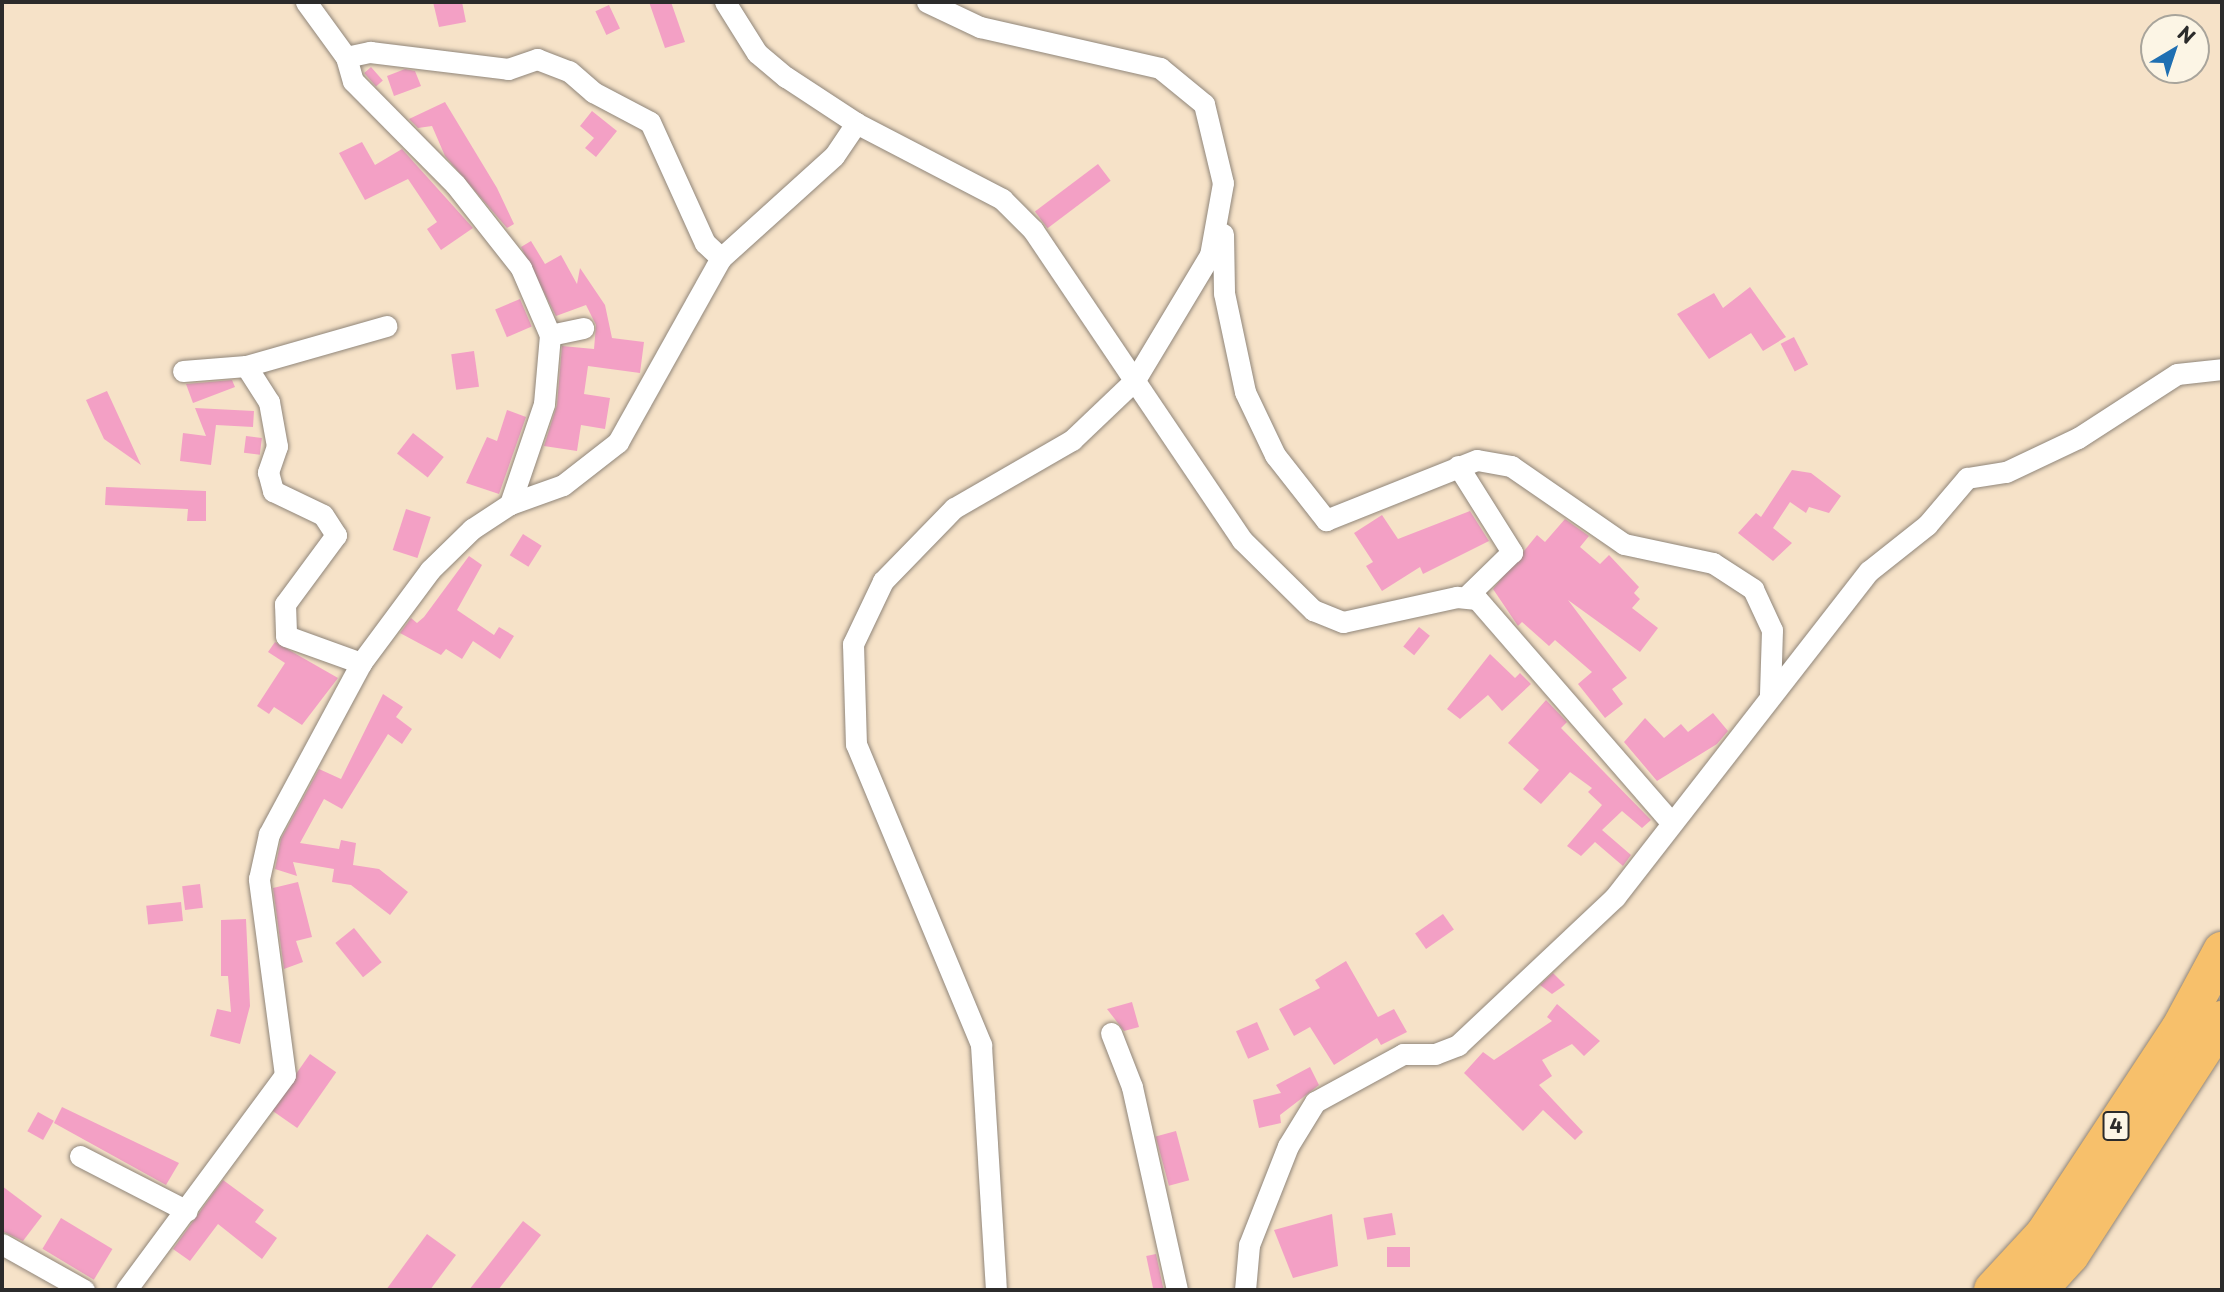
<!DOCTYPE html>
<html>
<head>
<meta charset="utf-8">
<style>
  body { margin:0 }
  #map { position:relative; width:2224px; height:1292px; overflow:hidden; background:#f6e2c8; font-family:"Playpen Sans",sans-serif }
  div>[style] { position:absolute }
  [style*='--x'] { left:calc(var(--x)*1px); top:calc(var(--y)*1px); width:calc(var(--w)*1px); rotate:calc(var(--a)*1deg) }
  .building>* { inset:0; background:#f3a0c5; transform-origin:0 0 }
  .roads { filter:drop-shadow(0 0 2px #90867a) drop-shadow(0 0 2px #90867a) }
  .street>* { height:21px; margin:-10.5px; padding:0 10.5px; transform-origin:10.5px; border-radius:10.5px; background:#fff }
  .highway>* { height:38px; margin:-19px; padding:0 19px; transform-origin:19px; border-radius:19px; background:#f7c06b }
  span { translate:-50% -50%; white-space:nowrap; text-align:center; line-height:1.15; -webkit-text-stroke:5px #fcf5e5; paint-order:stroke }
  .shield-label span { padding:2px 5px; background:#fcf5e5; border:2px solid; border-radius:5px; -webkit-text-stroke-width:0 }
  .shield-label { font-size:19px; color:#2b2b2b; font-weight:700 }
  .frame { position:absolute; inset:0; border:4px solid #2b2b2b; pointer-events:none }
  .north { position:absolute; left:2140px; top:14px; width:70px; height:70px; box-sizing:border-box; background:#fcf5e5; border:2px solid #a8a49b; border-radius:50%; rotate:39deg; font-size:19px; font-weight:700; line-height:28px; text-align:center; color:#2b2b2b }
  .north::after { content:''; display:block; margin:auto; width:24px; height:32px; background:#1f6fb2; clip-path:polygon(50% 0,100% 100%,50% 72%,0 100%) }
</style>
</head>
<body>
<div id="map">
  <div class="building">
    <i style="clip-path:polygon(433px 2px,462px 2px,466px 22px,439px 27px)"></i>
    <i style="clip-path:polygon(649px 2px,671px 2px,685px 42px,665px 48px)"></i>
    <i style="left:609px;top:5px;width:26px;height:15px;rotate:65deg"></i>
    <i style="left:371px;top:67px;width:18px;height:9px;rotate:49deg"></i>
    <i style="clip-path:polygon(405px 69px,415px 71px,421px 86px,394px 96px,387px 76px)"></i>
    <i style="clip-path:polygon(445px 102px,497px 188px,514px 224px,507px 228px,445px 156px,432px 126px,418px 128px,409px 119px)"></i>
    <i style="clip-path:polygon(592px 111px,617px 131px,596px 157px,585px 148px,594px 138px,580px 126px)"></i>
    <i style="clip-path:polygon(362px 142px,375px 165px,402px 149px,473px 228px,441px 250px,427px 229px,437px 222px,408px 179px,365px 200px,339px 153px)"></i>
    <i style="left:1098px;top:164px;width:21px;height:79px;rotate:53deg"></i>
    <i style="clip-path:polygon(531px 241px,545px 264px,561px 255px,577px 284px,580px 268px,605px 305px,612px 338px,644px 342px,640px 373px,588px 366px,584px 394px,610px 398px,605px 429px,581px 425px,577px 451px,544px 446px,557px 405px,562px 346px,594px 349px,596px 325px,586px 305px,556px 316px,521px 247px)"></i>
    <i style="clip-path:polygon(1750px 287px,1786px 337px,1763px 351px,1751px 333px,1709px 359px,1677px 314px,1714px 293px,1723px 308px)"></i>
    <i style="left:520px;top:299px;width:30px;height:27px;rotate:67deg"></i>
    <i style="left:1794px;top:337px;width:31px;height:15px;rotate:63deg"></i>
    <i style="left:474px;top:351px;width:36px;height:23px;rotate:82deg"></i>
    <i style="clip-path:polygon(232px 380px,235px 387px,193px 403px,186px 384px)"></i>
    <i style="clip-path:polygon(107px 391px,141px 465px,104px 439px,86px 400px)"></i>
    <i style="clip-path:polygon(195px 408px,254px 411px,253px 427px,216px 425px,211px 465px,180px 461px,183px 433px,206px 436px)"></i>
    <i style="clip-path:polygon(507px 410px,526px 417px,499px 494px,466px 483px,487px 437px,497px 441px)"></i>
    <i style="left:413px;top:433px;width:39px;height:26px;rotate:38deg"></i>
    <i style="left:246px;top:436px;width:16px;height:17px;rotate:7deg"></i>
    <i style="clip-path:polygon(1792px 470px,1811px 473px,1841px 496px,1829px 513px,1809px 507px,1806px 513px,1790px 502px,1773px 528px,1792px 543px,1773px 561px,1738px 533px,1756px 513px,1761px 517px)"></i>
    <i style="clip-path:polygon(106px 487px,206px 491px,206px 521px,187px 521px,188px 509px,105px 505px)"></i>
    <i style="left:406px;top:509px;width:26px;height:43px;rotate:18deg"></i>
    <i style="clip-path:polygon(1470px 511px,1489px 541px,1423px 574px,1420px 567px,1382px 591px,1366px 566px,1373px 562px,1354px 533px,1382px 515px,1398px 539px)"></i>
    <i style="clip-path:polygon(1565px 519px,1589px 536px,1580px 547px,1600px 564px,1609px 555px,1639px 587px,1634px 593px,1640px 599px,1632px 608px,1658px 628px,1640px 652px,1568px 600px,1627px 678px,1612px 689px,1623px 704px,1605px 718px,1578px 684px,1592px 672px,1555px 640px,1549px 646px,1522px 622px,1518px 626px,1493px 589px,1537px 535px,1545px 542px)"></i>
    <i style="left:523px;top:534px;width:22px;height:25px;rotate:32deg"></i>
    <i style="clip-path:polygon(469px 556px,482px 565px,457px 610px,494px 635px,499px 627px,514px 636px,500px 659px,473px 641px,462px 659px,446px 649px,441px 655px,400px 633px,411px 618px,417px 623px,424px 617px)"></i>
    <i style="left:1419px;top:627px;width:14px;height:25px;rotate:39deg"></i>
    <i style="clip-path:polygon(275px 642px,338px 678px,302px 725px,274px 707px,269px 714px,257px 706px,285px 663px,268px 652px)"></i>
    <i style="clip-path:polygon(1490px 654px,1515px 678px,1520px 673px,1531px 684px,1502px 711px,1488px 695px,1460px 719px,1447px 709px)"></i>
    <i style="clip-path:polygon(383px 694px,403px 707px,396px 717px,412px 729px,402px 744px,388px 734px,342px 809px,324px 799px,300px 843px,339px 849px,341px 840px,356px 843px,353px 865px,379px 869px,408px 892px,390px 915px,351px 885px,332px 882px,334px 869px,293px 862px,297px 876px,275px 869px,281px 839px,319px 769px,341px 779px)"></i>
    <i style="clip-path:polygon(1546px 700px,1567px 722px,1561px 728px,1651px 820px,1642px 828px,1622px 811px,1602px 830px,1631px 855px,1623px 866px,1595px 842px,1581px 856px,1567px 846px,1602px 805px,1588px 792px,1592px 788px,1570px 772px,1541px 804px,1523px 789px,1539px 770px,1508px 743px)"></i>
    <i style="clip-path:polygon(1713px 713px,1728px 731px,1717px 744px,1657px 781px,1624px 742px,1645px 718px,1664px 738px,1681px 724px,1688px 732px)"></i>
    <i style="clip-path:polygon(298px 882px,312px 937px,296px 941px,303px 962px,284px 969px,273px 888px)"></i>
    <i style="left:200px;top:884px;width:24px;height:18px;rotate:83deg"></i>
    <i style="left:181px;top:902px;width:19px;height:35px;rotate:84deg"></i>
    <i style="left:1443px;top:914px;width:19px;height:34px;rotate:55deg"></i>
    <i style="clip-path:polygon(246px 919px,250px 1006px,240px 1044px,210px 1036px,217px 1009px,231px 1012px,228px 976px,221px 976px,221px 920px)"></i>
    <i style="left:354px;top:928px;width:44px;height:24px;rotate:51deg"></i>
    <i style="clip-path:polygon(1346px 961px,1378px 1017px,1394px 1009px,1407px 1032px,1381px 1045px,1377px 1038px,1334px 1065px,1310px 1027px,1294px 1036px,1279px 1009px,1320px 988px,1315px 980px)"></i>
    <i style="clip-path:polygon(1553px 973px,1565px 985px,1552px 994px,1540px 985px)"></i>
    <i style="clip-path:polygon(1132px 1002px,1139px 1027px,1124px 1031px,1107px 1009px)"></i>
    <i style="clip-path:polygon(1557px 1004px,1600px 1041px,1584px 1056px,1572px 1044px,1542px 1060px,1552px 1076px,1539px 1085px,1583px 1132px,1575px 1140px,1543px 1110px,1523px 1131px,1464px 1073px,1483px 1052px,1494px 1060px,1552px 1021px,1547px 1017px)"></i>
    <i style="left:1257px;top:1022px;width:30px;height:23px;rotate:66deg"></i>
    <i style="left:310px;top:1054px;width:32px;height:68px;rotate:35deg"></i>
    <i style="clip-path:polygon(1310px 1067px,1319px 1085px,1280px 1115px,1281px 1123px,1259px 1128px,1253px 1100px,1281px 1093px,1276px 1085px)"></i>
    <i style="clip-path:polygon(62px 1107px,179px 1163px,166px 1185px,54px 1123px)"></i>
    <i style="left:38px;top:1112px;width:18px;height:22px;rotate:29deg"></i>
    <i style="left:1176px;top:1131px;width:51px;height:21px;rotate:75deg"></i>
    <i style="clip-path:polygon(223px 1180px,264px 1210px,255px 1222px,277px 1238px,262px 1259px,218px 1224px,190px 1261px,173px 1249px)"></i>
    <i style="clip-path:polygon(2px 1186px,42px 1216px,23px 1241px,2px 1231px)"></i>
    <i style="left:1392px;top:1213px;width:22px;height:29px;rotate:80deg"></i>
    <i style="clip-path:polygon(1332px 1214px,1338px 1266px,1293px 1278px,1274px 1230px)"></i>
    <i style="left:61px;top:1218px;width:60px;height:36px;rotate:31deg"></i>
    <i style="clip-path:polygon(523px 1221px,541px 1235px,498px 1290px,469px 1290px)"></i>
    <i style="clip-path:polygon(427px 1234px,456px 1255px,430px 1290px,386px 1290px)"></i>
    <i style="left:1387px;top:1247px;width:23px;height:20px"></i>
    <i style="left:1156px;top:1254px;width:35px;height:10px;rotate:78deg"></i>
  </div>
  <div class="roads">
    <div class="street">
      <i style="--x:306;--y:2;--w:68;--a:54"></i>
      <i style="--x:346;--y:57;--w:25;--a:74"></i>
      <i style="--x:353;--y:81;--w:145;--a:45.3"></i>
      <i style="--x:455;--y:184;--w:107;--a:51.8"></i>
      <i style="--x:521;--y:268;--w:73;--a:66.6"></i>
      <i style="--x:550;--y:335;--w:69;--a:95"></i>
      <i style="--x:544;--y:404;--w:106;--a:108.8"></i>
      <i style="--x:725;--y:2;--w:60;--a:57.9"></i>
      <i style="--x:757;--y:53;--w:38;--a:40"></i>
      <i style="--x:786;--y:77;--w:84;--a:33.3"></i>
      <i style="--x:856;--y:123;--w:165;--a:27.5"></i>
      <i style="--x:1002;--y:199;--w:44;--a:45"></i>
      <i style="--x:1033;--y:230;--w:374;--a:56"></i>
      <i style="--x:1242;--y:540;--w:100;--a:44.6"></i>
      <i style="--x:1313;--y:610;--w:32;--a:22"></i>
      <i style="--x:1343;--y:622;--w:117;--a:-12.4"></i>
      <i style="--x:1457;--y:597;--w:20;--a:6"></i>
      <i style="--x:1477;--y:599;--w:294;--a:49"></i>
      <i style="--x:927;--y:2;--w:59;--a:25.3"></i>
      <i style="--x:980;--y:27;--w:185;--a:12.8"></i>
      <i style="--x:1160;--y:68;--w:57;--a:39.3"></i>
      <i style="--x:1204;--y:104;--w:81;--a:76.5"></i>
      <i style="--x:1223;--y:183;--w:73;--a:100.2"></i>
      <i style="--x:1210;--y:255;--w:146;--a:121"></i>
      <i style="--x:1135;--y:380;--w:87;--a:136.4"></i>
      <i style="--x:1072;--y:440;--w:136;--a:150"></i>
      <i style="--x:954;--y:508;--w:102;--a:134.2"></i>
      <i style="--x:883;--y:581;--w:70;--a:115.5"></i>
      <i style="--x:853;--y:644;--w:100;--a:88.3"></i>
      <i style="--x:856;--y:744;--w:326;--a:67.4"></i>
      <i style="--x:981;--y:1045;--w:245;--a:86.5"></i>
      <i style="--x:346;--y:57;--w:25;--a:-12"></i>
      <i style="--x:370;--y:52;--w:139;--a:7"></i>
      <i style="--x:508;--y:69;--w:31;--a:-19"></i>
      <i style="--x:537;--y:59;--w:34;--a:21"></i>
      <i style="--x:569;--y:71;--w:32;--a:41"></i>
      <i style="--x:593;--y:92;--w:64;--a:27.8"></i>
      <i style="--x:650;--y:122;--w:133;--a:65.6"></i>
      <i style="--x:705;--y:243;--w:22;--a:43"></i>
      <i style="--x:1223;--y:234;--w:59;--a:89"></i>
      <i style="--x:1224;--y:293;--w:101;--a:78"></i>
      <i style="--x:1245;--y:392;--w:70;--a:64.5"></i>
      <i style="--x:1275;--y:455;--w:83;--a:51.9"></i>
      <i style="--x:1326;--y:520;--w:162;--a:-21.7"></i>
      <i style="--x:1477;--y:460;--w:35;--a:10"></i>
      <i style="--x:1511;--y:466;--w:137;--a:34.6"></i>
      <i style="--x:1624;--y:544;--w:91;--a:12.1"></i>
      <i style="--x:1713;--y:563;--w:48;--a:33"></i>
      <i style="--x:1753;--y:589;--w:45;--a:65.1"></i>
      <i style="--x:1772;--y:630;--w:65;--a:91.8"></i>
      <i style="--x:550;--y:335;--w:34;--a:-12"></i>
      <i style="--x:246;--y:366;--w:146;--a:-15.9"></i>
      <i style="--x:183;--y:371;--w:63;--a:-4.5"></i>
      <i style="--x:246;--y:366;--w:43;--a:57.4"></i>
      <i style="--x:269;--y:402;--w:45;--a:79.7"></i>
      <i style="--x:277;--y:446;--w:28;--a:109"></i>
      <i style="--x:268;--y:472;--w:20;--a:75"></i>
      <i style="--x:273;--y:491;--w:55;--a:25.6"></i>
      <i style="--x:323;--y:515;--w:24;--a:57"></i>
      <i style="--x:336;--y:535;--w:86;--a:126.5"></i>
      <i style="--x:285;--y:604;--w:32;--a:88"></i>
      <i style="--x:286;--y:636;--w:80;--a:19.8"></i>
      <i style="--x:1458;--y:466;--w:102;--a:57.9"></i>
      <i style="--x:1512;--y:552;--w:62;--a:135.7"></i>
      <i style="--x:1111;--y:1033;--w:58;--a:68.7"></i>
      <i style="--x:1132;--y:1087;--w:208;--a:77.5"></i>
      <i style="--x:80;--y:1156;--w:120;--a:27.2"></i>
      <i style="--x:2;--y:1244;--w:94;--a:29.3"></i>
      <i style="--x:126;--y:1290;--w:267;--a:-53.5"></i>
      <i style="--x:285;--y:1075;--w:198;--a:-97.6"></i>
      <i style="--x:259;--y:879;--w:46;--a:-77.5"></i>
      <i style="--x:269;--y:834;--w:194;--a:-61.7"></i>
      <i style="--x:361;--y:663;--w:116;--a:-53.4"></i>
      <i style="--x:430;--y:570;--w:59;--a:-44.3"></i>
      <i style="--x:472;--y:529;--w:45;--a:-33.3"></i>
      <i style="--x:510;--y:504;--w:56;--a:-19.7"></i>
      <i style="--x:563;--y:485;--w:70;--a:-38"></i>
      <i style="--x:618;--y:442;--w:211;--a:-60.8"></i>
      <i style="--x:721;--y:258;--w:152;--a:-42.1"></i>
      <i style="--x:834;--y:156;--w:40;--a:-56"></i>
      <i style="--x:1245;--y:1290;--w:45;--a:-84.9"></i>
      <i style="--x:1249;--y:1245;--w:106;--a:-68.5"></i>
      <i style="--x:1288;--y:1146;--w:52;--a:-58.5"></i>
      <i style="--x:1315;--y:1102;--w:100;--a:-28.6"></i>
      <i style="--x:1403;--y:1054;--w:32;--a:0"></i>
      <i style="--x:1435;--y:1054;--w:25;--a:-21"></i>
      <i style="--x:1458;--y:1045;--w:216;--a:-43.3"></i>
      <i style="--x:1615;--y:897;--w:413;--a:-52.1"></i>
      <i style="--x:1869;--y:571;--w:74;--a:-38.4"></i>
      <i style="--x:1927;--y:525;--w:62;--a:-49.6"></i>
      <i style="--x:1967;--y:478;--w:39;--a:-9"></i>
      <i style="--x:2006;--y:472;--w:80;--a:-25.3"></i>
      <i style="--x:2078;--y:438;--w:118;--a:-32.9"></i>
      <i style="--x:2177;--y:374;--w:45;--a:-6.3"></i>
    </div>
    <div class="highway">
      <i style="--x:1993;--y:1290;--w:75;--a:-47.2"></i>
      <i style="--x:2044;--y:1235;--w:247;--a:-56.6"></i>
      <i style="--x:2180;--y:1029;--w:89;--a:-61.7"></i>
      <i style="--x:2038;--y:1290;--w:47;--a:-47.6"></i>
      <i style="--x:2070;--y:1255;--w:280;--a:-57.1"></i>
    </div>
  </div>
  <div class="shield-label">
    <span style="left:2116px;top:1126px">4</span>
  </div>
  <div class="frame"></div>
  <div class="north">N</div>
</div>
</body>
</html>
